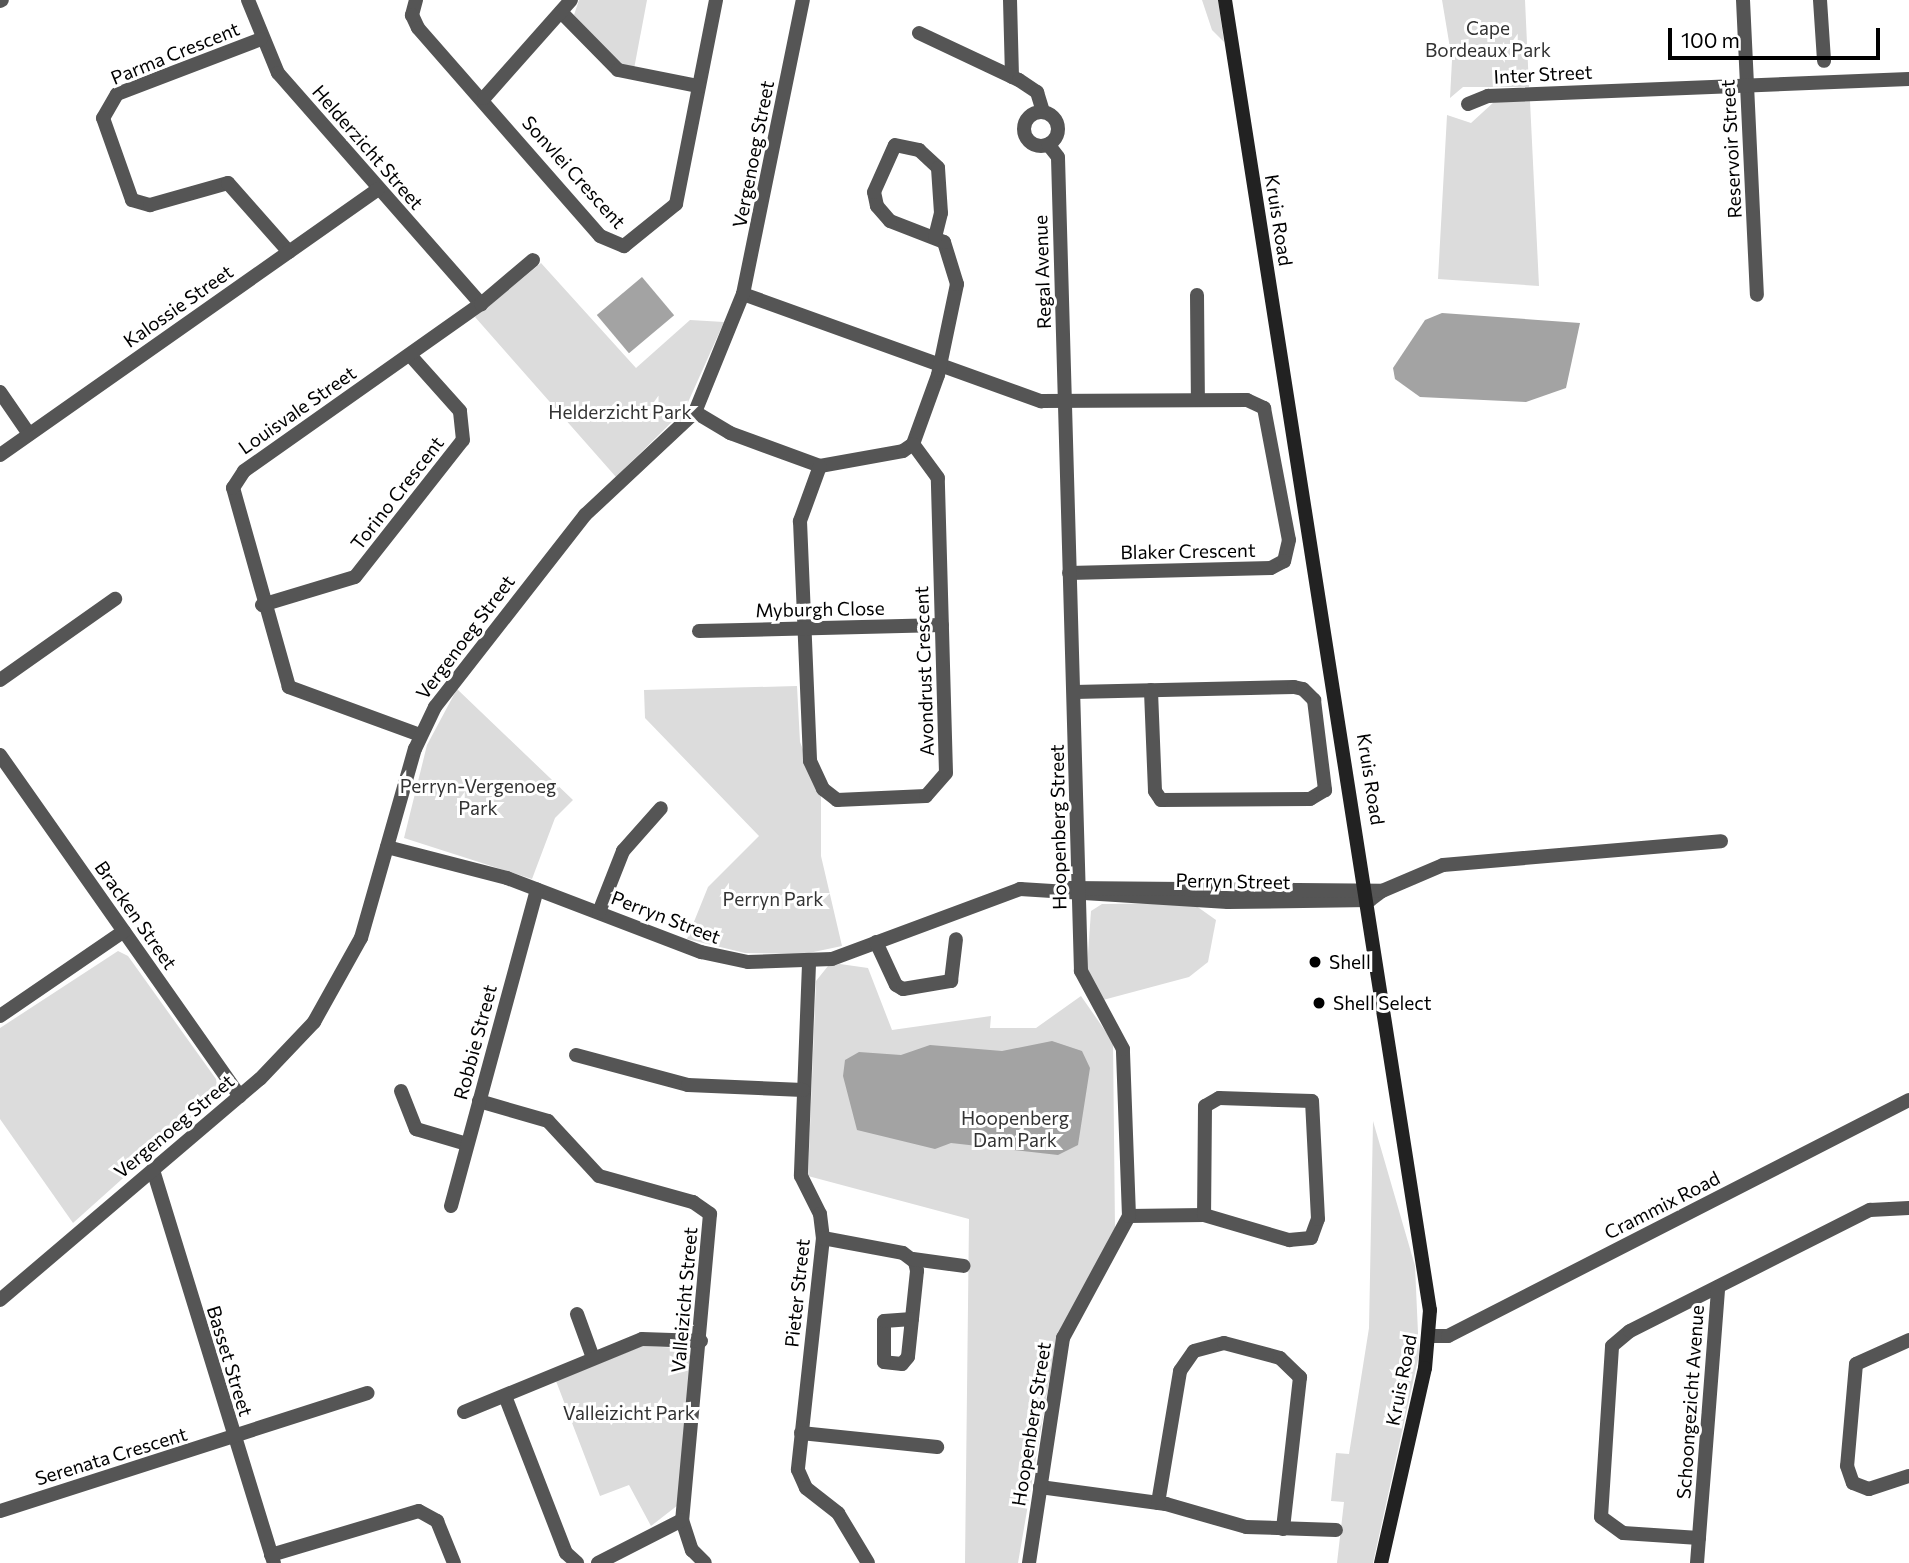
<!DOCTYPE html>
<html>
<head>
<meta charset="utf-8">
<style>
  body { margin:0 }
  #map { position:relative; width:1909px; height:1563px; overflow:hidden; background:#fff; font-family:Commissioner,sans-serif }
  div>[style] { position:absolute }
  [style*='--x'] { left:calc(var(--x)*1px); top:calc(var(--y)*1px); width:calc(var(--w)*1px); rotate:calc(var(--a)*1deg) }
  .green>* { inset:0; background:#dcdcdc }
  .water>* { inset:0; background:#a3a3a3; transform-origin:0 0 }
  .street>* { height:14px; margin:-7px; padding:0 7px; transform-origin:7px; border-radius:7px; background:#555 }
  .street>.ring { margin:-7px; padding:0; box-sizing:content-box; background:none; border:14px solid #555; border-radius:50% }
  .secondary>* { height:14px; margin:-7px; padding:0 7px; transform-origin:7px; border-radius:7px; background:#222 }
  .dots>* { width:19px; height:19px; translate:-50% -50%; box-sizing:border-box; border:4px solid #fff; border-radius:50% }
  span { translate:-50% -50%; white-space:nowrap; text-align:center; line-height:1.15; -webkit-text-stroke:6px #fff; paint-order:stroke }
  .park-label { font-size:19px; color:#333 }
  .street-label { font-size:19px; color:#000 }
  .poi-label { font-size:19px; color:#000 }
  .left { translate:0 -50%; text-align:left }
  .scale { position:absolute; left:1668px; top:28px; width:212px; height:32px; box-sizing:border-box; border:4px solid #000; border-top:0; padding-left:9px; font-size:21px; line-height:24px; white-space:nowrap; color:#000; -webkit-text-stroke:5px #fff; paint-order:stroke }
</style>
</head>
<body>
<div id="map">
  <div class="green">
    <i style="clip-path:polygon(579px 0,647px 0,634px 69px,621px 65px,574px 15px)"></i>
    <i style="clip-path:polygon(1202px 0,1218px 0,1224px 42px,1212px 30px)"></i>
    <i style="clip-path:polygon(1442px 0,1525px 0,1529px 87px,1463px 87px,1450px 98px,1452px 60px)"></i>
    <i style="clip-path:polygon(1530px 101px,1539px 286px,1438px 279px,1447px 115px,1471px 123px,1494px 102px)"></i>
    <i style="clip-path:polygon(541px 263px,636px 368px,690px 320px,724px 322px,685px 409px,616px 477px,475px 317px)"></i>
    <i style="clip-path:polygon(797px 686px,800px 742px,821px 795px,821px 856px,842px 946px,804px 954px,745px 953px,687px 939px,708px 887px,759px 836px,645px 718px,644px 690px)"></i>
    <i style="clip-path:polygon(457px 689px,573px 800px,555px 818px,532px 879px,404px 838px,427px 745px)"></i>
    <i style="clip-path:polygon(1192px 903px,1216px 920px,1208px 962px,1189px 977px,1103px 1000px,1087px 968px,1091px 911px,1102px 904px)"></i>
    <i style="clip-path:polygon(118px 951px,128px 956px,216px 1079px,218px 1093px,73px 1223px,0 1119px,0 1028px)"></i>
    <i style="clip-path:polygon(840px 964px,868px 968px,892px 1030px,991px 1016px,990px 1028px,1036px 1028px,1081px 996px,1113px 1042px,1115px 1229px,1056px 1341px,1018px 1563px,965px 1563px,969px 1219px,808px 1176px,816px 981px,828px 966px)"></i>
    <i style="clip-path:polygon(1373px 1121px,1415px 1266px,1419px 1355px,1373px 1563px,1337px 1563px,1344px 1502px,1331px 1501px,1336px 1453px,1349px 1454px,1369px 1328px)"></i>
    <i style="clip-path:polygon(642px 1346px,680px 1348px,691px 1356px,678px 1505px,651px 1526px,629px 1485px,600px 1496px,556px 1381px)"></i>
  </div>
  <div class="water">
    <i style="left:642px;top:277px;width:50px;height:59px;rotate:50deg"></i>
    <i style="clip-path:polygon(1442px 313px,1580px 323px,1566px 388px,1526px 402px,1420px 397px,1395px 379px,1393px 368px,1425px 320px)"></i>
    <i style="clip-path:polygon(1052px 1041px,1082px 1051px,1090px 1068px,1078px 1145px,1058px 1155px,951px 1143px,935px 1149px,857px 1130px,843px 1076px,845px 1060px,859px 1052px,901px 1055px,930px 1045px,1002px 1051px)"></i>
  </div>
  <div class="street">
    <i style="--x:248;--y:0;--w:79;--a:67.7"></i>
    <i style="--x:278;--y:73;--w:308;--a:48.7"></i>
    <i style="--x:416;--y:0;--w:16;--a:105"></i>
    <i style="--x:412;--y:15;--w:14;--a:65"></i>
    <i style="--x:418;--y:28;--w:276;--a:48.8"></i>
    <i style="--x:600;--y:236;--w:26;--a:23"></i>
    <i style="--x:624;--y:246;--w:67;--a:-38.9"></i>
    <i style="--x:676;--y:204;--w:208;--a:-78.9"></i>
    <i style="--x:1010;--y:0;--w:77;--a:88.5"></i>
    <i style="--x:1743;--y:0;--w:295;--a:87.3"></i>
    <i style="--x:1820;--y:0;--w:61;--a:86.2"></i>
    <i style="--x:0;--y:1;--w:2;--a:-27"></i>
    <i style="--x:561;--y:12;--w:81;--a:45.5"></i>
    <i style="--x:618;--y:70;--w:82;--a:11.3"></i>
    <i style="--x:919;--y:33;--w:110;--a:25.2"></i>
    <i style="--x:1019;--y:80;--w:22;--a:34"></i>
    <i style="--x:1037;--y:92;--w:21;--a:73"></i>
    <i style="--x:261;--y:39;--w:154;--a:159.1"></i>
    <i style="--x:117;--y:94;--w:28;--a:120"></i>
    <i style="--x:103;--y:118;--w:87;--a:70.5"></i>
    <i style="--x:132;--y:200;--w:19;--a:16"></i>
    <i style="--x:150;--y:205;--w:81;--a:-15.8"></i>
    <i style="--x:228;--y:183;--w:92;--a:48.5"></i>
    <i style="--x:484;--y:98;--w:131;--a:-48.4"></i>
    <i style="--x:1468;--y:104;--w:22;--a:-22"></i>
    <i style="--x:1488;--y:96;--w:421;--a:-2.3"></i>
    <i class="ring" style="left:1024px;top:112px;width:20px;height:20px"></i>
    <i style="--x:743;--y:294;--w:317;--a:19.8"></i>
    <i style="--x:1041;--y:401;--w:206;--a:-0.3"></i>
    <i style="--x:1247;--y:400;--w:19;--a:25"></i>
    <i style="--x:1264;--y:408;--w:134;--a:79.3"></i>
    <i style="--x:1289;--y:540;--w:22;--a:103"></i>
    <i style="--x:1284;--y:561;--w:15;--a:152"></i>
    <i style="--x:1271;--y:568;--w:202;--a:178.6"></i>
    <i style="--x:1197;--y:295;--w:105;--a:89.5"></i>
    <i style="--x:0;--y:392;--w:51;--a:55.4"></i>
    <i style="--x:695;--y:412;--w:41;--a:31"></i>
    <i style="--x:730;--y:433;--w:96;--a:20.1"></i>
    <i style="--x:820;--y:466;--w:84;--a:-10.2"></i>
    <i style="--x:903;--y:451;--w:12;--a:-35"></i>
    <i style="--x:913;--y:444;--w:73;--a:-70.1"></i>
    <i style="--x:938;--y:375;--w:93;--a:-78.2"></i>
    <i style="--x:957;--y:284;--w:44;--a:-107.2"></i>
    <i style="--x:944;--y:242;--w:58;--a:-158.7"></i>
    <i style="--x:890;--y:221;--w:20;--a:-131"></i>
    <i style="--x:877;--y:206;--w:14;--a:-102"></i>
    <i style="--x:874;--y:192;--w:51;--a:-65.9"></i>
    <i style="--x:895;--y:145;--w:25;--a:12"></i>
    <i style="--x:919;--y:150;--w:26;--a:43"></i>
    <i style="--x:938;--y:168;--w:45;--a:86.2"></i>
    <i style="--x:941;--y:213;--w:25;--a:104"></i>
    <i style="--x:0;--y:455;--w:462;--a:-35.1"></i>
    <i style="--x:820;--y:466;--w:59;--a:110"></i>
    <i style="--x:800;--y:521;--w:240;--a:87.6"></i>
    <i style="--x:810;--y:761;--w:31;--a:65"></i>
    <i style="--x:823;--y:789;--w:18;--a:38"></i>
    <i style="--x:837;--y:800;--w:89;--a:-2.6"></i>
    <i style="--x:926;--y:796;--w:30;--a:-49"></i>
    <i style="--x:946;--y:773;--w:295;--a:-91.6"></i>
    <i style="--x:938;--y:478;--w:42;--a:-126.3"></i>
    <i style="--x:262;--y:605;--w:97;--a:-16.8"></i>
    <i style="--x:355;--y:577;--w:174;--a:-51.8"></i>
    <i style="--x:463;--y:440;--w:29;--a:-96"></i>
    <i style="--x:460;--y:411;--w:75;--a:-131.8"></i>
    <i style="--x:699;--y:631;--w:243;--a:-1.4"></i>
    <i style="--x:0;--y:680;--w:141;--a:-35.2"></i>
    <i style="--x:1074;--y:692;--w:220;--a:-1.3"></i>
    <i style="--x:1294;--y:687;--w:9;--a:13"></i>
    <i style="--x:1303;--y:689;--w:16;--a:45"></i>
    <i style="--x:1314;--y:700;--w:91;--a:83"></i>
    <i style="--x:1325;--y:790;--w:17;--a:149"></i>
    <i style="--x:1310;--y:799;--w:149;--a:179.6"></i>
    <i style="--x:1161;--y:800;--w:11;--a:-124"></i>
    <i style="--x:1155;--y:791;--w:101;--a:-92.3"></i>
    <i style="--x:420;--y:735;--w:140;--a:-159.9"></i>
    <i style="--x:289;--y:687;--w:207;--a:-105.7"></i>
    <i style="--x:233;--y:488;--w:20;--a:-57"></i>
    <i style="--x:244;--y:471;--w:290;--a:-35.2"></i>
    <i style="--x:481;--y:304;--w:68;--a:-40.2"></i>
    <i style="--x:0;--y:755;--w:417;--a:54.9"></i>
    <i style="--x:387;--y:847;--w:124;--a:14.5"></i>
    <i style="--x:507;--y:878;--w:208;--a:20.9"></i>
    <i style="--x:701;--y:952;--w:48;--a:12"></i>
    <i style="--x:748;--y:962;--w:84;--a:-2"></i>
    <i style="--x:832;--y:959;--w:201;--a:-20.4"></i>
    <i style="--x:1020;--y:889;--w:208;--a:3.6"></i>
    <i style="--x:1228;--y:902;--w:142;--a:-0.8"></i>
    <i style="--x:1370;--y:900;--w:15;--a:-37"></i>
    <i style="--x:1069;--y:888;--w:313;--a:0.5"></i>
    <i style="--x:1382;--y:891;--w:66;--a:-23.1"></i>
    <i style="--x:1443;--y:865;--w:279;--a:-4.9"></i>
    <i style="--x:599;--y:912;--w:66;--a:-68.5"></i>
    <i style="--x:623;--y:851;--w:57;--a:-48.5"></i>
    <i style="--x:876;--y:942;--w:47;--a:65.1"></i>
    <i style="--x:896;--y:985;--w:8;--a:30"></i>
    <i style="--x:903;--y:989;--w:49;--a:-9.5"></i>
    <i style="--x:951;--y:981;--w:42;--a:-83.2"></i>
    <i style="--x:809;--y:964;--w:212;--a:92.2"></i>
    <i style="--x:801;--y:1176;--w:42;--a:63.4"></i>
    <i style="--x:820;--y:1214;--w:24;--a:83"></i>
    <i style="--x:823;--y:1238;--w:233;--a:96.2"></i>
    <i style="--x:798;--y:1470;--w:20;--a:66"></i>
    <i style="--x:806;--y:1488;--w:41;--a:38"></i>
    <i style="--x:838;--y:1513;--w:58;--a:59"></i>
    <i style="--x:0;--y:1016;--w:150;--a:-34.4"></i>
    <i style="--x:576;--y:1055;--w:116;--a:15"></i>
    <i style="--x:688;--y:1085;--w:115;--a:2.5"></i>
    <i style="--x:401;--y:1091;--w:41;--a:68.5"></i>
    <i style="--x:416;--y:1129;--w:53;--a:16.4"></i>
    <i style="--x:479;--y:1101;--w:72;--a:16.2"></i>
    <i style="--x:548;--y:1121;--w:75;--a:47.2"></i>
    <i style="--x:599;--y:1176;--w:98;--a:15.5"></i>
    <i style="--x:693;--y:1202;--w:21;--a:35"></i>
    <i style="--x:710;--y:1214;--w:307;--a:95.2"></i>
    <i style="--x:682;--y:1520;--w:32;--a:72"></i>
    <i style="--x:692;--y:1550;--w:18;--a:45"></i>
    <i style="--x:153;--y:1170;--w:411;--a:72.9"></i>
    <i style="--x:451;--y:1206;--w:328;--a:-74.8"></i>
    <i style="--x:1129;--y:1216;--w:75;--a:-0.8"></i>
    <i style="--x:1204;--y:1215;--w:89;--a:16.4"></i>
    <i style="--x:1289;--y:1240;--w:22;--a:-5"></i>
    <i style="--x:1311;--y:1238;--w:20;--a:-70"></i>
    <i style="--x:1318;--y:1219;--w:118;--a:-92.9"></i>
    <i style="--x:1312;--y:1101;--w:93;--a:-178.2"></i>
    <i style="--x:1219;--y:1098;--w:16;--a:150"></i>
    <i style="--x:1205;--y:1106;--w:109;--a:90.5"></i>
    <i style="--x:823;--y:1238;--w:81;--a:10.6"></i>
    <i style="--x:903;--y:1253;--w:15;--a:37"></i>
    <i style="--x:915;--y:1262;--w:9;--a:77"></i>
    <i style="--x:917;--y:1271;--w:86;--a:96"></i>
    <i style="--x:908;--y:1357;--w:9;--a:131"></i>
    <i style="--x:902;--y:1364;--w:18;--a:-174"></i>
    <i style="--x:884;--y:1362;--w:41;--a:-90"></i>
    <i style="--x:884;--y:1321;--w:28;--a:-4"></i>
    <i style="--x:913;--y:1259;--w:51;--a:7.8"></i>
    <i style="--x:0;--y:1300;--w:341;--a:-40.4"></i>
    <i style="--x:260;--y:1079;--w:79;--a:-46.5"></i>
    <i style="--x:314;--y:1022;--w:96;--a:-60.8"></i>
    <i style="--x:361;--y:938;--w:197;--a:-74.1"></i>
    <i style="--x:415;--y:749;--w:47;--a:-64.5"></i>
    <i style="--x:435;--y:707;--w:244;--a:-52"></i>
    <i style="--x:585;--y:515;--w:151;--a:-43.1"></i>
    <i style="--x:695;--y:412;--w:127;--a:-67.9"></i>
    <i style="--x:743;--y:294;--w:300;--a:-78.5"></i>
    <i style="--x:577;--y:1314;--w:47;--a:70"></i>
    <i style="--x:1431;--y:1336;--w:17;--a:0"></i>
    <i style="--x:1448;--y:1336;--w:518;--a:-27.11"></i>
    <i style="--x:1909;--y:1340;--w:58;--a:155.6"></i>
    <i style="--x:1856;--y:1364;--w:102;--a:95"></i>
    <i style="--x:1847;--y:1466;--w:18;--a:71"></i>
    <i style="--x:1853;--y:1483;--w:17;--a:21"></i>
    <i style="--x:1869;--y:1489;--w:42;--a:-18"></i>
    <i style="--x:505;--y:1396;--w:168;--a:68.8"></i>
    <i style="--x:566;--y:1553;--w:15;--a:42"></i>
    <i style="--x:464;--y:1412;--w:192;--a:-22.3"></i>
    <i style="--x:642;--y:1339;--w:59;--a:1.9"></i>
    <i style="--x:801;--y:1433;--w:137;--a:5.9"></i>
    <i style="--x:1040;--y:1487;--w:127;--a:7.7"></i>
    <i style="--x:1166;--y:1504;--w:83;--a:16"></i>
    <i style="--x:1246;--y:1527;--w:90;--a:1.9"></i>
    <i style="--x:1158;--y:1503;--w:134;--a:-80.5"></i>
    <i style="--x:1180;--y:1371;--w:24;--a:-55"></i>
    <i style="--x:1194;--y:1351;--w:31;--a:-15"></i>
    <i style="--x:1224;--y:1343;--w:58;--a:15"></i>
    <i style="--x:1280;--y:1358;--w:28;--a:44"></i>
    <i style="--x:1300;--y:1377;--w:153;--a:96.4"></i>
    <i style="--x:0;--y:1511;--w:386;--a:-17.8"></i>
    <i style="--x:1699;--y:1538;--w:76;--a:-176.2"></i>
    <i style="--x:1623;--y:1533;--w:27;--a:-144"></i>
    <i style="--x:1601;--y:1517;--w:171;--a:-86.3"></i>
    <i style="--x:1612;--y:1346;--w:23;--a:-40"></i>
    <i style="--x:1630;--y:1331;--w:269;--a:-26.8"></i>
    <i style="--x:1870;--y:1210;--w:39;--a:-3"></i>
    <i style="--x:271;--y:1555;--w:154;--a:-16.6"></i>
    <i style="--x:419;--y:1511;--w:21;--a:29"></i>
    <i style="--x:437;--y:1521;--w:45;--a:68"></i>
    <i style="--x:598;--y:1563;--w:94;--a:-27.1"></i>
    <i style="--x:1029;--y:1563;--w:228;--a:-81.4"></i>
    <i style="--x:1063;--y:1338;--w:139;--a:-61.6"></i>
    <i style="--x:1129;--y:1216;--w:167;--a:-92.1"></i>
    <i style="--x:1123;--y:1049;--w:89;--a:-118.3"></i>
    <i style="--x:1081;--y:971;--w:814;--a:-91.62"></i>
    <i style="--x:1058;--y:157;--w:16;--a:-128"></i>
    <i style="--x:1697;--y:1563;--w:277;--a:-85.6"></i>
  </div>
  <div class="secondary">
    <i style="--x:1225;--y:0;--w:1326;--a:81.11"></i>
    <i style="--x:1430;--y:1310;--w:58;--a:94.9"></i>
    <i style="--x:1425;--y:1368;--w:200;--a:102.7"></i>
  </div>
  <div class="dots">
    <i style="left:1315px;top:962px;background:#000"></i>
    <i style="left:1319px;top:1003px;background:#000"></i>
  </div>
  <div class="park-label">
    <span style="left:1488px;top:39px">Cape<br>Bordeaux Park</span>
    <span style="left:620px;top:412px">Helderzicht Park</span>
    <span style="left:478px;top:797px">Perryn-Vergenoeg<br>Park</span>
    <span style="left:773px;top:899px">Perryn Park</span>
    <span style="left:1015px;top:1129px">Hoopenberg<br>Dam Park</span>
    <span style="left:629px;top:1413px">Valleizicht Park</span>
  </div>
  <div class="street-label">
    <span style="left:175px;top:53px;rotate:-22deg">Parma Crescent</span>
    <span style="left:1543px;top:74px;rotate:-3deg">Inter Street</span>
    <span style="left:368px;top:147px;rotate:49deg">Helderzicht Street</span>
    <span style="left:1731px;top:149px;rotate:-93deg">Reservoir Street</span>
    <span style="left:753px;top:154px;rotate:-79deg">Vergenoeg Street</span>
    <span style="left:574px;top:172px;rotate:48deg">Sonvlei Crescent</span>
    <span style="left:1279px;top:220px;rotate:81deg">Kruis Road</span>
    <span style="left:1042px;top:272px;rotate:-92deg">Regal Avenue</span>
    <span style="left:178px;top:306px;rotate:-35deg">Kalossie Street</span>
    <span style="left:297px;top:410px;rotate:-35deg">Louisvale Street</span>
    <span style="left:397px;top:493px;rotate:-52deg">Torino Crescent</span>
    <span style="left:1188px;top:551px;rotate:-1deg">Blaker Crescent</span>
    <span style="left:820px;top:609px;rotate:-1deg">Myburgh Close</span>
    <span style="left:465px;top:637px;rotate:-53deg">Vergenoeg Street</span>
    <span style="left:924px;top:671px;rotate:-92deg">Avondrust Crescent</span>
    <span style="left:1371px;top:779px;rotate:81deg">Kruis Road</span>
    <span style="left:1058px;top:827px;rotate:-91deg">Hoopenberg Street</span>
    <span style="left:1233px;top:881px;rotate:1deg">Perryn Street</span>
    <span style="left:136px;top:915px;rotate:55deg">Bracken Street</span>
    <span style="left:666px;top:917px;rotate:21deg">Perryn Street</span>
    <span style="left:475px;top:1042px;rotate:-75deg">Robbie Street</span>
    <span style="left:174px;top:1126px;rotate:-40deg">Vergenoeg Street</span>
    <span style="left:1662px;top:1205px;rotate:-27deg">Crammix Road</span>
    <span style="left:797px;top:1293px;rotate:-84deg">Pieter Street</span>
    <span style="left:684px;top:1300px;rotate:-85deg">Valleizicht Street</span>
    <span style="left:230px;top:1361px;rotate:73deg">Basset Street</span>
    <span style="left:1401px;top:1380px;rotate:-79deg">Kruis Road</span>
    <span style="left:1690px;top:1402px;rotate:-86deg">Schoongezicht Avenue</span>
    <span style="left:1031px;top:1424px;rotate:-81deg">Hoopenberg Street</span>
    <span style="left:111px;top:1456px;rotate:-17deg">Serenata Crescent</span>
  </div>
  <div class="poi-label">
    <span class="left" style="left:1329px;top:962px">Shell</span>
    <span class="left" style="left:1333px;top:1003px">Shell Select</span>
  </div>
  <div class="scale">100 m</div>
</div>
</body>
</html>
